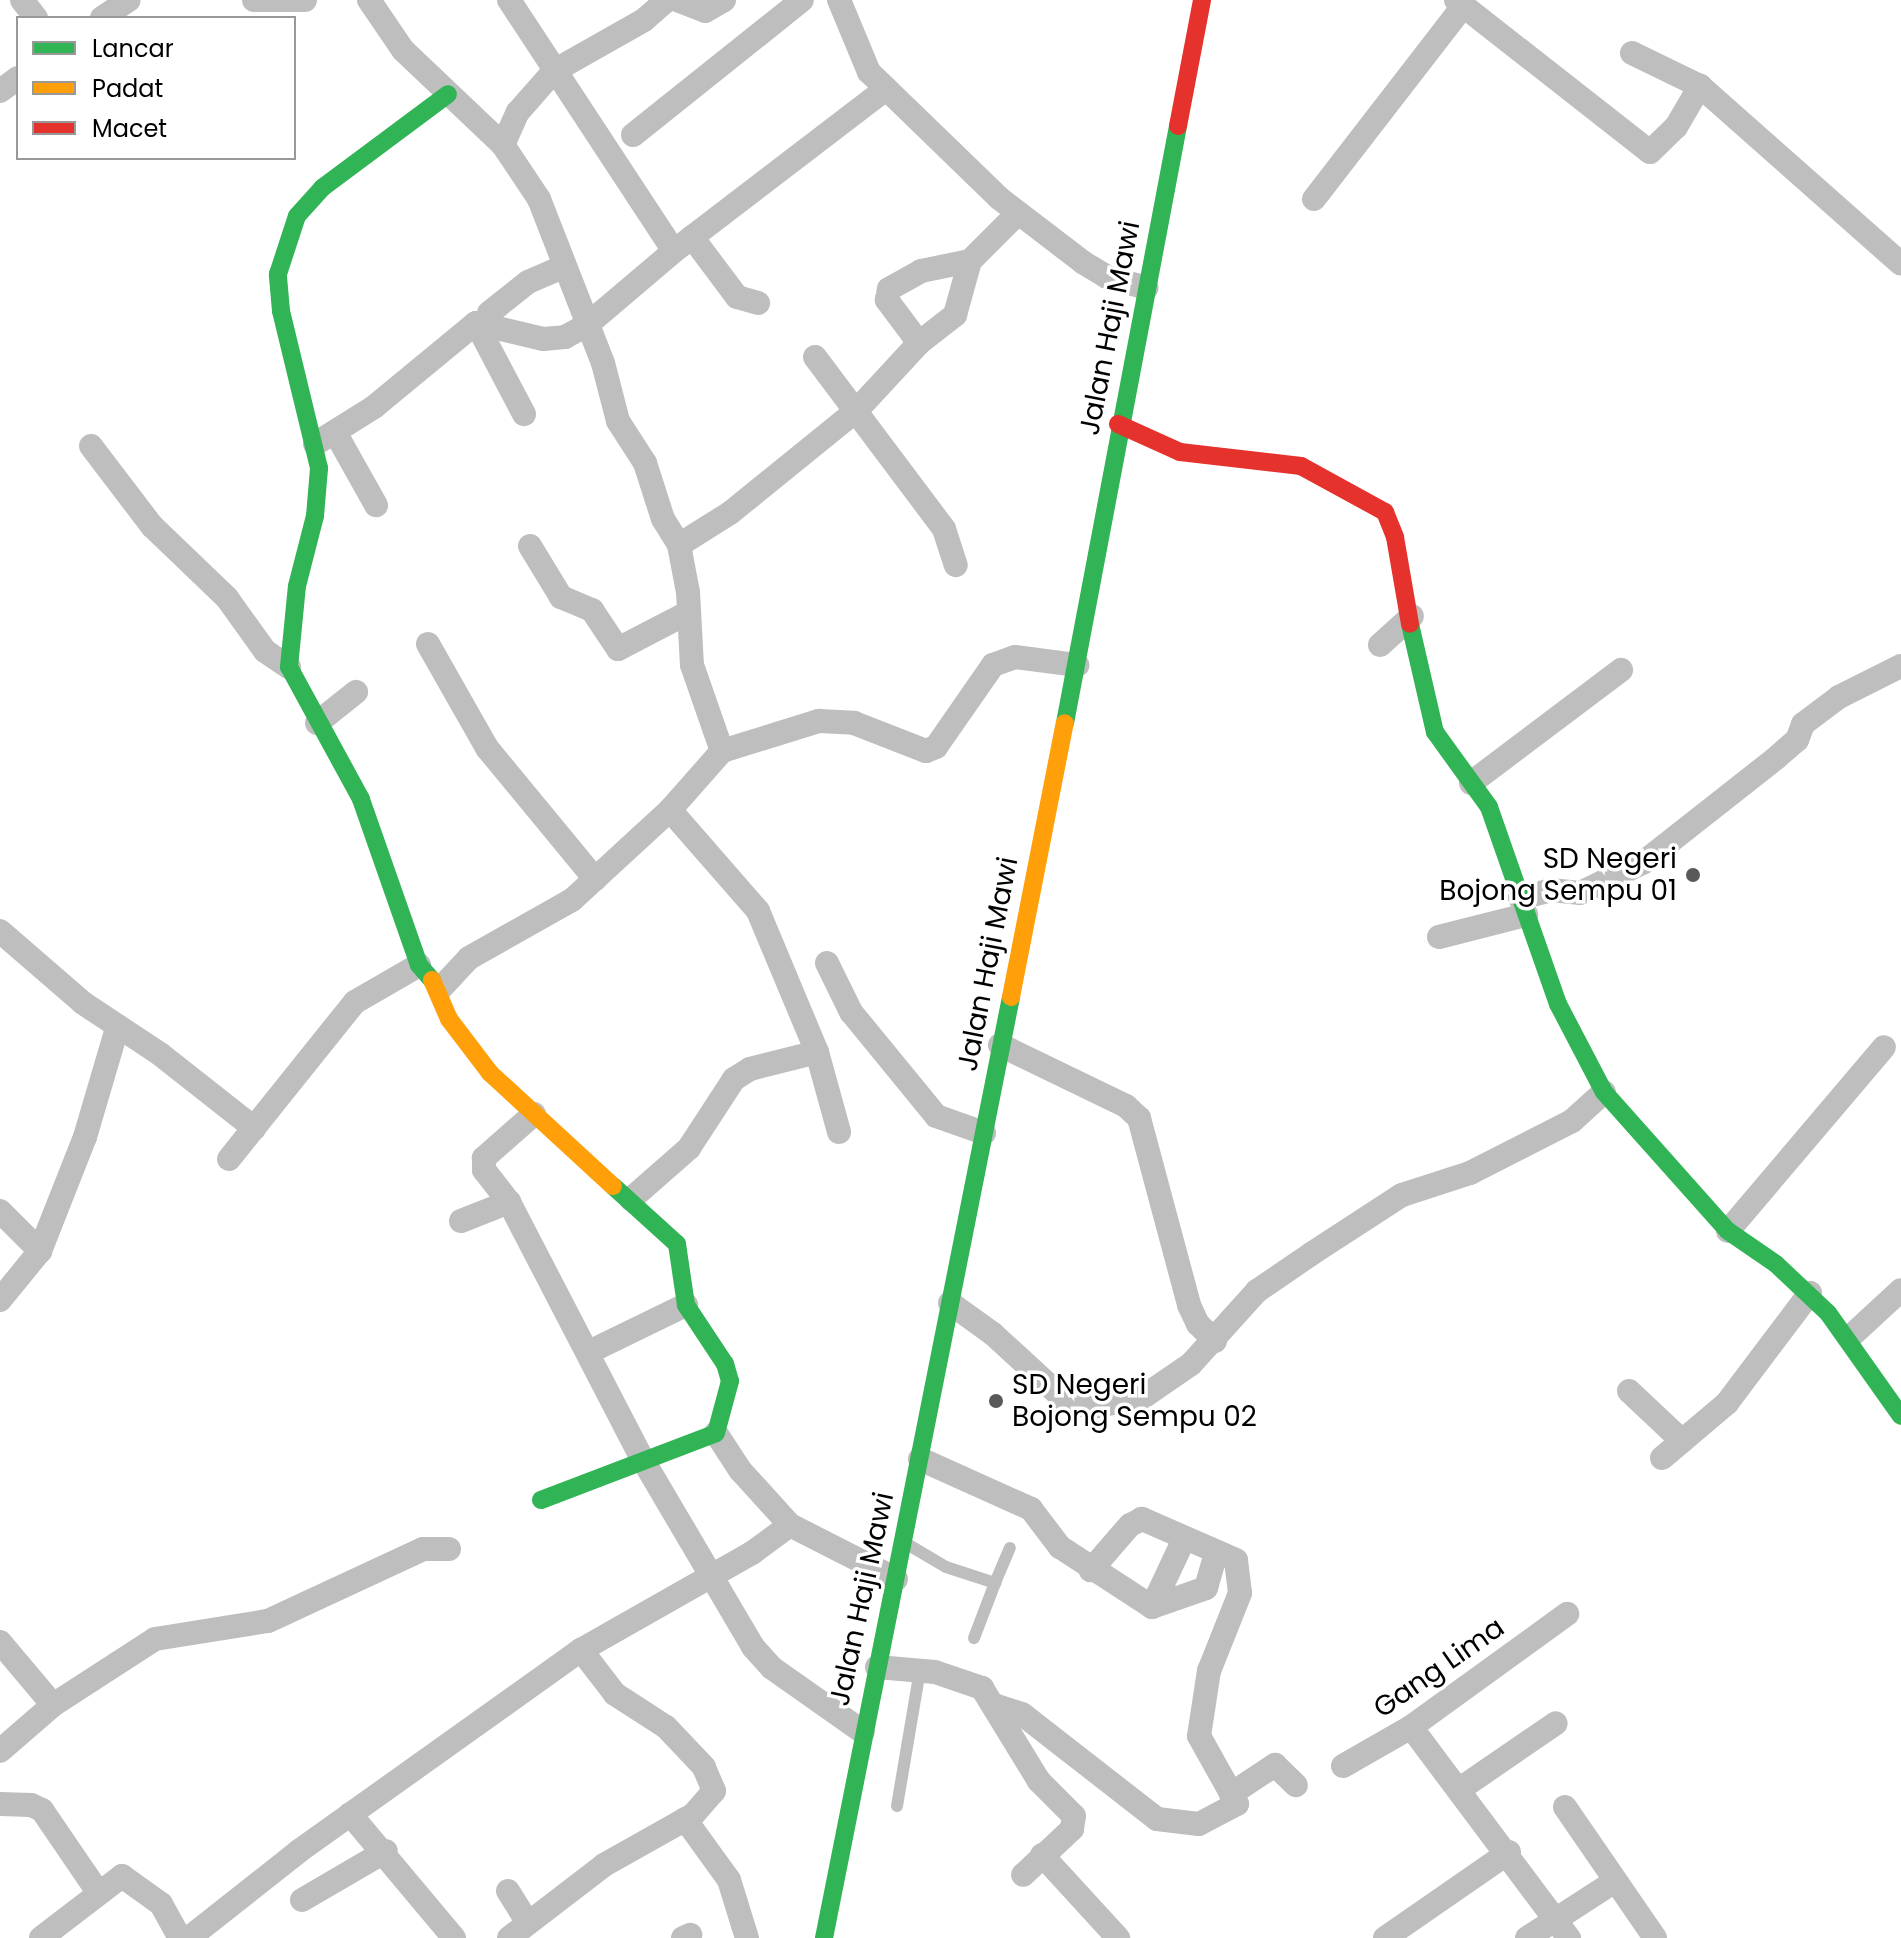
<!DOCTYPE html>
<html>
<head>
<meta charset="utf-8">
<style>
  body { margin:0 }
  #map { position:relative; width:1901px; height:1938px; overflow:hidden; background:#fff; font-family:Poppins,sans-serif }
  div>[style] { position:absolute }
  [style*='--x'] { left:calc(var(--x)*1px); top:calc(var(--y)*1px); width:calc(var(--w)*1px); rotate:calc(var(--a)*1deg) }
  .lane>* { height:12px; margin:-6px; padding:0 6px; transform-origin:6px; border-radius:6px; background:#bebebe }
  .street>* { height:24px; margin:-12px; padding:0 12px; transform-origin:12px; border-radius:12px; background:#bebebe }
  .fast>* { height:18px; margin:-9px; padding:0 9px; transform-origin:9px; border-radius:9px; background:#30b455 }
  .slow>* { height:18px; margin:-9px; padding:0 9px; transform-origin:9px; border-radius:9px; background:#ff9f0a }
  .jam>* { height:18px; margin:-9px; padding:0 9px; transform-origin:9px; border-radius:9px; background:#e5322d }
  .dots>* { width:22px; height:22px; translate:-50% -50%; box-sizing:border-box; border:4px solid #fff; border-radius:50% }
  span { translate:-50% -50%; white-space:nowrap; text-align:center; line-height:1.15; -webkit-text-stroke:7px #fff; paint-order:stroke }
  .street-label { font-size:28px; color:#000 }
  .poi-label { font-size:28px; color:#000 }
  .right { translate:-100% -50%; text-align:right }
  .left { translate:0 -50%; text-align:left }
  .legend { position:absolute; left:16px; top:16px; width:280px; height:144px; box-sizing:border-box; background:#fff; border:2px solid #999; margin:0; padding:10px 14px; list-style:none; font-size:24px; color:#000 }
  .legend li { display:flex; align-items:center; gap:16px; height:40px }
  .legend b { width:40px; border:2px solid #999 }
</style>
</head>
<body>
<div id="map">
  <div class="lane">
    <i style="--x:907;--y:1544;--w:45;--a:30.5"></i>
    <i style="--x:946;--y:1567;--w:52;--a:18.1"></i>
    <i style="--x:995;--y:1583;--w:59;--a:110.9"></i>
    <i style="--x:995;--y:1583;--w:38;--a:-67"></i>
    <i style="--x:897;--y:1806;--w:138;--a:-80.4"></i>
  </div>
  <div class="street">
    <i style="--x:22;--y:0;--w:23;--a:52"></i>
    <i style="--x:254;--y:0;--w:51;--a:0"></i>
    <i style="--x:369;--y:0;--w:60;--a:55.8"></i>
    <i style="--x:403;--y:50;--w:138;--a:43.5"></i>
    <i style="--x:503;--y:145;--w:65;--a:56.3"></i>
    <i style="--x:539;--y:199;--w:176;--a:68.7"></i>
    <i style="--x:603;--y:363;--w:60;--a:75.5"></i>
    <i style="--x:618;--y:421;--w:50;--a:57.3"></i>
    <i style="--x:645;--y:463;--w:59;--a:72.2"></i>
    <i style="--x:663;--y:519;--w:31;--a:58"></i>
    <i style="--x:679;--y:545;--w:48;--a:79.2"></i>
    <i style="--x:688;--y:592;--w:73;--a:86.9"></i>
    <i style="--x:692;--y:665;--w:91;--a:70.8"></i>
    <i style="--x:509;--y:0;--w:300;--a:56.7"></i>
    <i style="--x:677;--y:0;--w:30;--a:21"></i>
    <i style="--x:705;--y:11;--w:22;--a:-30"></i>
    <i style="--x:839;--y:0;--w:78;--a:67.4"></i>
    <i style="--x:869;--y:72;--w:181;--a:44.1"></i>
    <i style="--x:999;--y:198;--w:107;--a:37.4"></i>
    <i style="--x:1084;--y:263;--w:27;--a:31"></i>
    <i style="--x:1107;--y:277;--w:41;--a:15.4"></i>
    <i style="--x:1456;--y:0;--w:246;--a:38.1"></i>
    <i style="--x:1650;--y:152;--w:36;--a:-44"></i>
    <i style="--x:1676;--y:127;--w:48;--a:-59.7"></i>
    <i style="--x:1700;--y:86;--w:268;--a:41.5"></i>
    <i style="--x:102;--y:18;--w:32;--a:-34"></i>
    <i style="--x:1632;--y:53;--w:76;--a:25.9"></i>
    <i style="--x:0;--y:91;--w:22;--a:-36"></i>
    <i style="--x:633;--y:135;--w:216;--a:-38.6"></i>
    <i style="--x:503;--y:145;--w:36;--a:-66"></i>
    <i style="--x:518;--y:112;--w:55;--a:-48.7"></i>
    <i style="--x:554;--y:71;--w:103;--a:-29.5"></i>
    <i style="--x:644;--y:20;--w:30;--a:-41"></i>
    <i style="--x:1314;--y:199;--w:245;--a:-52.3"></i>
    <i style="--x:692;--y:237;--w:75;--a:53.1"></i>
    <i style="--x:737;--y:297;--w:22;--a:16"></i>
    <i style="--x:489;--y:313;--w:50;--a:-38.5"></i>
    <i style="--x:528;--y:282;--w:40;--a:-23.4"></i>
    <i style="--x:476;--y:323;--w:103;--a:62.2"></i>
    <i style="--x:919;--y:343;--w:54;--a:-126.7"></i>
    <i style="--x:887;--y:300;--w:11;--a:-80"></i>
    <i style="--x:889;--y:289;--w:37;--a:-29"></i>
    <i style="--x:921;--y:271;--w:50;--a:-11.5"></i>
    <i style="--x:815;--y:357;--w:215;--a:53.1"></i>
    <i style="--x:944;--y:529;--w:38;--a:72"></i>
    <i style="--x:335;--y:432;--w:84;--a:60.7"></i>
    <i style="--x:315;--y:444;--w:70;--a:-32.1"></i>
    <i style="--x:374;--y:407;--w:132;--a:-39.5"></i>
    <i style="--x:476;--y:323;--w:69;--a:13.4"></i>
    <i style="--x:543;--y:339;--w:22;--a:-5"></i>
    <i style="--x:565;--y:337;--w:26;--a:-29"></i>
    <i style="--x:588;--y:324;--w:113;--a:-40.3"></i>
    <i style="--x:674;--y:251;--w:267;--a:-37.4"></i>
    <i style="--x:91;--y:446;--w:101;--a:52.7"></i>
    <i style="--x:152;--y:526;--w:104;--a:43.8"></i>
    <i style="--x:227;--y:598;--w:65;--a:54.4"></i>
    <i style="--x:265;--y:651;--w:29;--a:34"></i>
    <i style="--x:679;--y:545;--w:60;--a:-32.1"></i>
    <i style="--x:730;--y:513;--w:164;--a:-39"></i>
    <i style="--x:857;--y:410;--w:91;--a:-47.2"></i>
    <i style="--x:919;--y:343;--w:46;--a:-37.9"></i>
    <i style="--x:955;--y:315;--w:56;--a:-74.5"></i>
    <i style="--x:970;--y:261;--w:68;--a:-45"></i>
    <i style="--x:530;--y:546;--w:60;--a:58.7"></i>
    <i style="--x:561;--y:597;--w:34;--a:23"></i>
    <i style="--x:592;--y:610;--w:47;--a:56.3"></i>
    <i style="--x:618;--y:649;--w:80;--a:-27.5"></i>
    <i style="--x:428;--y:644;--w:120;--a:60.4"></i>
    <i style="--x:487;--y:748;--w:170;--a:50.5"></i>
    <i style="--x:1380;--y:645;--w:43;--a:-42.2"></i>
    <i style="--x:317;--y:723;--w:50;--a:-38.5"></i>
    <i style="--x:1471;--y:783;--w:188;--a:-37"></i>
    <i style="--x:670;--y:810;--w:134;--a:48.9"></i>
    <i style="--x:758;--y:911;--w:153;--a:67.3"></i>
    <i style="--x:817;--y:1052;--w:83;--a:74.6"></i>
    <i style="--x:1520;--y:898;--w:32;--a:-14"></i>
    <i style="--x:1551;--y:890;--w:29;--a:6"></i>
    <i style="--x:1580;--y:893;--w:71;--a:-25.8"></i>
    <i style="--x:1644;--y:862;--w:168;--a:-38.2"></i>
    <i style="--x:1776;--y:758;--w:28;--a:-41"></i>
    <i style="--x:1797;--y:740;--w:17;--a:-69"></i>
    <i style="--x:1803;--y:724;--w:45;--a:-36.9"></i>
    <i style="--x:1839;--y:697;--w:69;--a:-26.6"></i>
    <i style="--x:0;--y:931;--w:110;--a:40.9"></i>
    <i style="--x:83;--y:1003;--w:92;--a:33.5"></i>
    <i style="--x:160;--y:1054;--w:120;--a:38.2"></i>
    <i style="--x:1439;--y:937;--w:90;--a:-14.2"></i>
    <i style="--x:827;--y:963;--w:55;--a:63.9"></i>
    <i style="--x:851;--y:1012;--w:134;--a:50.7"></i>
    <i style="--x:936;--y:1116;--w:51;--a:19.5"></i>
    <i style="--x:440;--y:989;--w:42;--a:-46.9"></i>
    <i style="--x:469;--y:958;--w:118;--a:-29.4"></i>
    <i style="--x:572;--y:900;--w:133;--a:-42.6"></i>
    <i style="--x:670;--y:810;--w:79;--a:-48.6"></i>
    <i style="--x:722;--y:751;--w:102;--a:-17.2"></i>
    <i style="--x:819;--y:721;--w:35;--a:3"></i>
    <i style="--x:854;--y:723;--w:77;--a:21.3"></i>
    <i style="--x:926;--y:751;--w:11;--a:-22"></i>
    <i style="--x:936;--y:747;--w:100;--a:-55.2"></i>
    <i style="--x:993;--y:665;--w:23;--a:-20"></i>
    <i style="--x:1015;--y:657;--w:63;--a:7.4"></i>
    <i style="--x:1000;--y:1045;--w:140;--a:25.8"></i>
    <i style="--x:1126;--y:1106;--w:18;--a:43"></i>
    <i style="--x:1139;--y:1118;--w:194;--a:75"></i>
    <i style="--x:1189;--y:1305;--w:21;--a:65"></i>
    <i style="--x:1198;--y:1324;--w:24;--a:45"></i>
    <i style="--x:534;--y:1114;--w:67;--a:138.7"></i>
    <i style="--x:484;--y:1158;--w:12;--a:90"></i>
    <i style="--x:484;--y:1170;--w:41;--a:52"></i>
    <i style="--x:509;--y:1202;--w:291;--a:62.6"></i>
    <i style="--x:643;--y:1460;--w:217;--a:59.5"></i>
    <i style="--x:753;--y:1647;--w:28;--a:48"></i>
    <i style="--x:772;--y:1668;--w:111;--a:35.1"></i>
    <i style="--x:229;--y:1159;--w:201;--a:-51.3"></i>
    <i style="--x:355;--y:1002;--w:74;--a:-30"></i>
    <i style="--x:631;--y:1199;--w:77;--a:-41.3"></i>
    <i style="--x:689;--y:1148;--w:82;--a:-56.9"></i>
    <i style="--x:734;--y:1079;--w:19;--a:-32"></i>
    <i style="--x:750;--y:1069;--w:69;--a:-14.2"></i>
    <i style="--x:0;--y:1211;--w:57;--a:45"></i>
    <i style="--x:461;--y:1221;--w:52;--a:-21.6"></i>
    <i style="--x:1728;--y:1231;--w:241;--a:-49.7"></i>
    <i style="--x:0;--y:1300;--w:63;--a:-50.8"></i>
    <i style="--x:40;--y:1251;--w:123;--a:-68.5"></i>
    <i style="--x:85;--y:1137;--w:114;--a:-73.6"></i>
    <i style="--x:950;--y:1303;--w:53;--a:35.8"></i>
    <i style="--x:993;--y:1334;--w:100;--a:42.6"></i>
    <i style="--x:1067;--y:1402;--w:26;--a:11"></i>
    <i style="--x:1093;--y:1407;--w:51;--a:-11.3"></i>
    <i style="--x:1143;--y:1397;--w:58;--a:-34.5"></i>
    <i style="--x:1191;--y:1364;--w:98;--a:-47.9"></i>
    <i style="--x:1257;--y:1291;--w:65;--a:-34.4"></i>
    <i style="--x:1311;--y:1254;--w:108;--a:-33"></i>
    <i style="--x:1402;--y:1195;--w:71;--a:-17.9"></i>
    <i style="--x:1470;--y:1173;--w:114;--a:-27"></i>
    <i style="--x:1572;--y:1121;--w:43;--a:-42.2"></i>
    <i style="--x:1850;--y:1337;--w:69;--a:-42.7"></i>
    <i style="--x:589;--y:1352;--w:108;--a:-25.9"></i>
    <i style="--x:1629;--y:1391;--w:73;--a:43.3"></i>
    <i style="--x:716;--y:1433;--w:44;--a:57"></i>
    <i style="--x:740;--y:1470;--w:74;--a:47.7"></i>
    <i style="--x:790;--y:1525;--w:119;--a:27"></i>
    <i style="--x:1662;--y:1458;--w:85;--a:-40.2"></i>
    <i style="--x:1727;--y:1403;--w:138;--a:-53"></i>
    <i style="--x:920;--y:1459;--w:122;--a:24.2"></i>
    <i style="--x:1031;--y:1509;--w:48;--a:52.7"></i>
    <i style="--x:1060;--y:1547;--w:110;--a:33.1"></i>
    <i style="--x:1152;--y:1607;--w:75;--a:-64.8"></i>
    <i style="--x:1152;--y:1607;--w:57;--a:-19.4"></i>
    <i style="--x:1206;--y:1588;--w:36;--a:-74"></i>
    <i style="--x:0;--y:1642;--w:82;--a:49.9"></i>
    <i style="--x:877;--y:1667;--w:58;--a:4.9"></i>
    <i style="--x:935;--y:1672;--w:50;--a:18.8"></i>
    <i style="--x:982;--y:1688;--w:109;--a:58.5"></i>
    <i style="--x:1039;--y:1781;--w:49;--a:45"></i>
    <i style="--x:1074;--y:1816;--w:13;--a:99"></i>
    <i style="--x:1072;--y:1829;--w:67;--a:136.8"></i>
    <i style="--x:994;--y:1705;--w:29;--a:18"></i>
    <i style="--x:1022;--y:1714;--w:171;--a:37.9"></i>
    <i style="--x:1157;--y:1819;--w:42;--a:6.8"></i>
    <i style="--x:1199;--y:1824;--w:43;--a:-27.8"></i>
    <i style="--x:1237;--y:1804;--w:78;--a:-119.2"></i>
    <i style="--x:1199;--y:1736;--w:66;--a:-81.3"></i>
    <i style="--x:1209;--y:1671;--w:84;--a:-68.3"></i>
    <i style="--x:1240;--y:1593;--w:33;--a:-97"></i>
    <i style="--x:1236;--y:1560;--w:103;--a:-156.4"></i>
    <i style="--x:1142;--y:1519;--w:13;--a:153"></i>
    <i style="--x:1130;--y:1525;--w:60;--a:130.9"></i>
    <i style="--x:1411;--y:1727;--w:264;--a:53.2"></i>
    <i style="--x:0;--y:1751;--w:70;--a:-41"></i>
    <i style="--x:53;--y:1705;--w:121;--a:-32.9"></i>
    <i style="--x:155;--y:1639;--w:114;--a:-9.1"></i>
    <i style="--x:268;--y:1621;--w:171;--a:-24.9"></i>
    <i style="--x:423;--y:1549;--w:26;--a:0"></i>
    <i style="--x:1343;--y:1766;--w:78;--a:-29.8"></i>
    <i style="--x:1411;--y:1727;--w:193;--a:-35.9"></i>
    <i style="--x:1460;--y:1789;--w:116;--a:-34.5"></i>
    <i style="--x:1231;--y:1794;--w:53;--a:-33.4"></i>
    <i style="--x:1275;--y:1765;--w:29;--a:44"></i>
    <i style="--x:0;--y:1804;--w:31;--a:2"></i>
    <i style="--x:31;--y:1805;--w:12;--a:24"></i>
    <i style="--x:42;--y:1810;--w:99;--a:55.7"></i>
    <i style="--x:1565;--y:1807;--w:159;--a:55.5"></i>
    <i style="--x:350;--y:1814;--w:162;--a:50"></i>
    <i style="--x:685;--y:1819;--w:75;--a:54.2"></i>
    <i style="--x:729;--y:1880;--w:61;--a:72.8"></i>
    <i style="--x:1042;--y:1855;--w:113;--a:47.5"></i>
    <i style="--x:508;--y:1891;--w:36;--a:58"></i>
    <i style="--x:302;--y:1900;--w:97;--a:-30.3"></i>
    <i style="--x:41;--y:1938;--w:102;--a:-37.4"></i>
    <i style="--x:122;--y:1876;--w:48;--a:35.7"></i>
    <i style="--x:161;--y:1904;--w:39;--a:61"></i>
    <i style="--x:189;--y:1938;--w:140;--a:-38.3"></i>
    <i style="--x:299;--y:1851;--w:346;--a:-35.5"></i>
    <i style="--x:581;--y:1650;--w:197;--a:-29.6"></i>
    <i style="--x:752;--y:1553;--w:47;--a:-36.4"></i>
    <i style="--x:509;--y:1938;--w:120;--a:-37.5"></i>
    <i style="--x:604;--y:1865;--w:102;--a:-29.3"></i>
    <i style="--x:693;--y:1815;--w:32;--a:-49"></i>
    <i style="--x:714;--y:1791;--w:26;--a:-113"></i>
    <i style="--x:704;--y:1767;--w:55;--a:-133.5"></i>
    <i style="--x:666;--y:1727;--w:61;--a:-147.1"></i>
    <i style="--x:615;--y:1694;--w:56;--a:-127.7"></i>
    <i style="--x:683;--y:1938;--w:8;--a:-23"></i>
    <i style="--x:1385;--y:1938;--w:151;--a:-34.7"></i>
    <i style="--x:1527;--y:1938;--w:105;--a:-32.9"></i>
  </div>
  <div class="fast">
    <i style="--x:1410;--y:624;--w:111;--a:77"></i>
    <i style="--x:1435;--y:732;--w:92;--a:54.2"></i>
    <i style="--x:1489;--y:807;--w:209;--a:70.7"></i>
    <i style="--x:1558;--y:1004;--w:99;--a:62.4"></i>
    <i style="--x:1604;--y:1092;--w:186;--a:48.3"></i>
    <i style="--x:1728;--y:1231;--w:58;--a:34.5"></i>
    <i style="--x:1776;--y:1264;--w:71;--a:43.3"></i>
    <i style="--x:1828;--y:1313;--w:126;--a:54.7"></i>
    <i style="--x:1065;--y:723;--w:608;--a:-79.28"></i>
    <i style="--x:432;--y:980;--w:20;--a:-131"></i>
    <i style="--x:419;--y:965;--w:176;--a:-109.3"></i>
    <i style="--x:361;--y:799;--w:150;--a:-118.6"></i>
    <i style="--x:289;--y:667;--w:81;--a:-84.4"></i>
    <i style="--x:297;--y:586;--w:72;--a:-75.6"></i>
    <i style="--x:315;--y:516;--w:48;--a:-85.2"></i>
    <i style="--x:319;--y:468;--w:162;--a:-103.6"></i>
    <i style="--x:281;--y:311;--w:37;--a:-95"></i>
    <i style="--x:278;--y:274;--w:61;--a:-71.9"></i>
    <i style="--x:297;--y:216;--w:38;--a:-48"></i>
    <i style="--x:322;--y:188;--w:157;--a:-36.7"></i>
    <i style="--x:541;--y:1500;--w:187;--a:-20.9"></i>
    <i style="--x:716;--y:1433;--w:54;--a:-74.9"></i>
    <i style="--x:730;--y:1381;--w:18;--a:-106"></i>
    <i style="--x:725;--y:1364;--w:71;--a:-123.5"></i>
    <i style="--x:686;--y:1305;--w:62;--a:-98.4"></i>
    <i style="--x:677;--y:1244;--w:86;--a:-137.8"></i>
    <i style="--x:824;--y:1938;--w:959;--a:-78.76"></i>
  </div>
  <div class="slow">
    <i style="--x:432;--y:980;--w:43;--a:66.4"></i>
    <i style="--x:449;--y:1019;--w:68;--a:52.8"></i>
    <i style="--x:490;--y:1073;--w:167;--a:42.6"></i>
    <i style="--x:1011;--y:997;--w:279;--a:-78.9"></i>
  </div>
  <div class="jam">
    <i style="--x:1178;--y:126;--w:128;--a:-79.2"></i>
    <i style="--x:1118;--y:424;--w:68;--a:24.3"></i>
    <i style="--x:1180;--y:452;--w:122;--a:6.6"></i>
    <i style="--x:1301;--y:466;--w:96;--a:28.7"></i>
    <i style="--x:1385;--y:512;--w:27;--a:68"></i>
    <i style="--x:1395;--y:537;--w:88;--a:80.2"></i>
  </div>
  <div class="dots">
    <i style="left:1693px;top:875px;background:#595959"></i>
    <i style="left:996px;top:1401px;background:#595959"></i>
  </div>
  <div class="street-label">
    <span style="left:1110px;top:328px;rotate:-79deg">Jalan Haji Mawi</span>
    <span style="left:988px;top:964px;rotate:-79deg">Jalan Haji Mawi</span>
    <span style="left:862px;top:1599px;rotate:-78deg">Jalan Haji Mawi</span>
    <span style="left:1439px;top:1668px;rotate:-35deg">Gang Lima</span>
  </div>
  <div class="poi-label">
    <span class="right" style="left:1677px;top:875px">SD Negeri<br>Bojong Sempu 01</span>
    <span class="left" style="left:1012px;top:1401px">SD Negeri<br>Bojong Sempu 02</span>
  </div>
  <ul class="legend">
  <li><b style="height:10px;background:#30b455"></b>Lancar</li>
  <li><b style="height:10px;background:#ff9f0a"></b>Padat</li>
  <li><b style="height:10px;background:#e5322d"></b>Macet</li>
  </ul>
</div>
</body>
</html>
